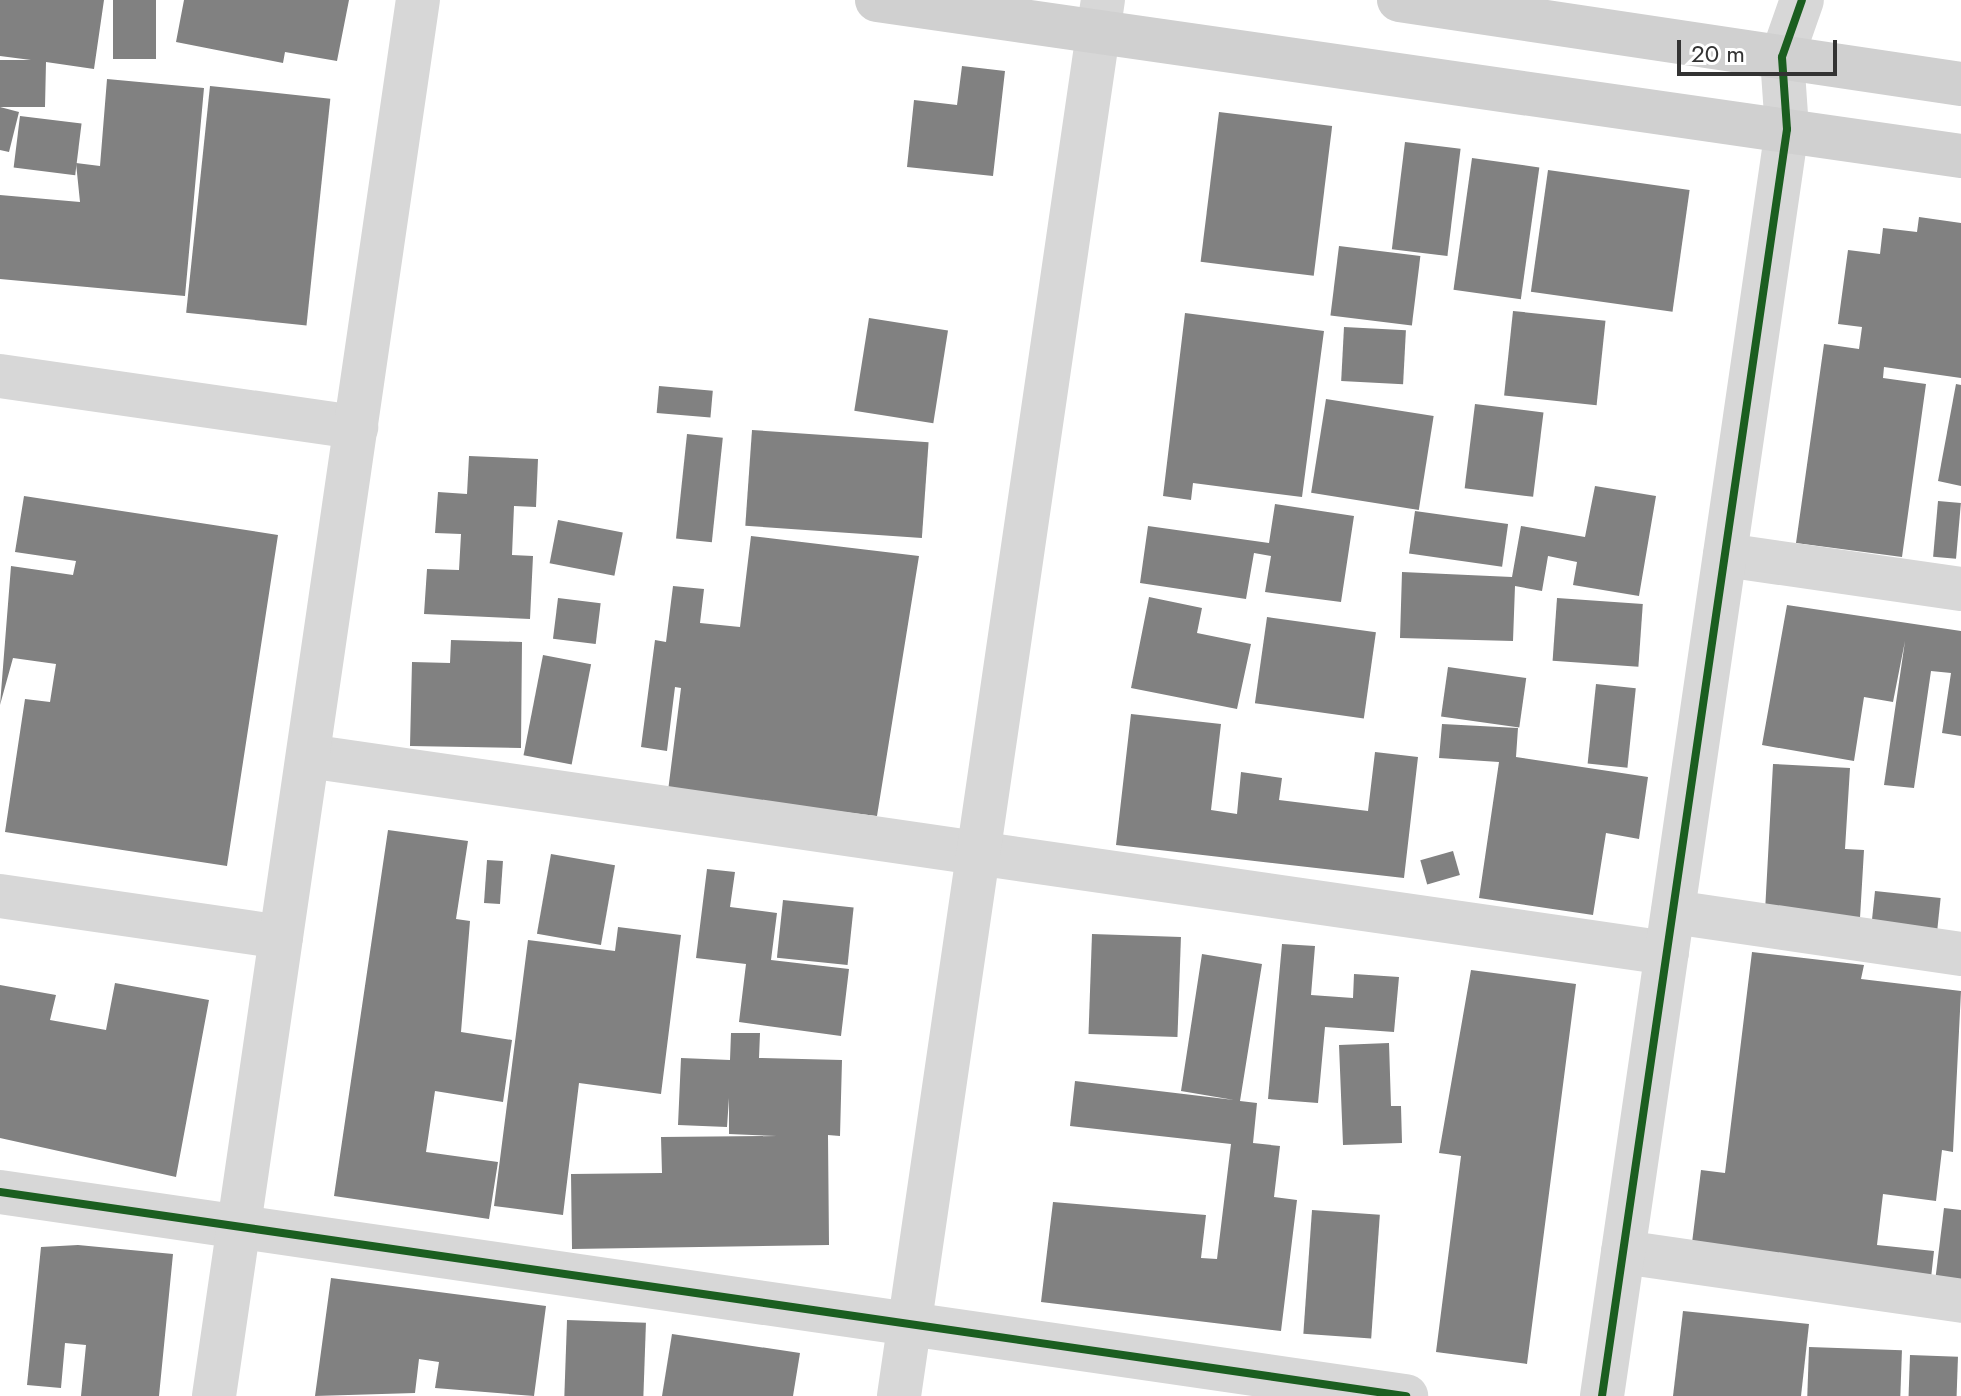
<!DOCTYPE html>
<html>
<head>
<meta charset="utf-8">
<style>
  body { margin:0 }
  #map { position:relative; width:1961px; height:1396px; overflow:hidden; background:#fff; font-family:Jost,sans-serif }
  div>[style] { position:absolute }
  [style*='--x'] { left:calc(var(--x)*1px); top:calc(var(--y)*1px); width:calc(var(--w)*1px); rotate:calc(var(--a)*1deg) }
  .building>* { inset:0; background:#818181; transform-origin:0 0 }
  .minor>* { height:44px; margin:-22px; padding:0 22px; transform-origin:22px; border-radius:22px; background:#d7d7d7 }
  .tertiary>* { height:44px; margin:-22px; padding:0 22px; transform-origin:22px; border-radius:22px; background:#d7d7d7 }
  .secondary>* { height:44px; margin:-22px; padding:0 22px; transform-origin:22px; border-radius:22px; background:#d0d0d0 }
  .cycleway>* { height:8px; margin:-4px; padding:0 4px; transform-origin:4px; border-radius:4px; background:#1b5e20 }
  span { translate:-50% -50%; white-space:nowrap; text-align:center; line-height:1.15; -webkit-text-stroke:8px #fff; paint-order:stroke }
  .scale { position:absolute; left:1677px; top:40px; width:160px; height:36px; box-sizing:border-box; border:4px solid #333; border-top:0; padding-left:10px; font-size:24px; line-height:28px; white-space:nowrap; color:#333; -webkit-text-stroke:6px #fff; paint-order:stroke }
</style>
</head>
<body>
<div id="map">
  <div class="building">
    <i style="clip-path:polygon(0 0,104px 0,94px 69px,46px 62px,45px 107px,0 107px,0 60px,31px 60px,0 56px)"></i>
    <i style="left:113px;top:0;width:43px;height:59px"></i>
    <i style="clip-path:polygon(184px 0,349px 0,337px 61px,285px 52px,283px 63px,176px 42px)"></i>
    <i style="clip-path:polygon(962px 66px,1005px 71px,993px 176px,907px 167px,914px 100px,957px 105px)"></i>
    <i style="clip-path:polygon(107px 79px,204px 88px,185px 296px,0 279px,0 195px,80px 202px,76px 163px,100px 166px)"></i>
    <i style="left:210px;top:86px;width:121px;height:228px;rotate:6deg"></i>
    <i style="clip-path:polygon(0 107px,19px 112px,9px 152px,0 150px)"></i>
    <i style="left:1219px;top:112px;width:114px;height:151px;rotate:7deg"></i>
    <i style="left:20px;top:116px;width:62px;height:52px;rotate:7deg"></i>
    <i style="left:1405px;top:142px;width:56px;height:108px;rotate:7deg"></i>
    <i style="left:1472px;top:158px;width:68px;height:133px;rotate:8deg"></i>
    <i style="left:1548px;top:170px;width:143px;height:123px;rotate:8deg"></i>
    <i style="clip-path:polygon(1919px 217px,1961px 223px,1961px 378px,1884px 367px,1883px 378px,1926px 384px,1902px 557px,1796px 543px,1824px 344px,1859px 349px,1862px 327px,1838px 324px,1848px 250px,1880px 254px,1883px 228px,1917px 232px)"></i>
    <i style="left:1339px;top:246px;width:82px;height:70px;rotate:7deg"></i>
    <i style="left:1513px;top:311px;width:93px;height:85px;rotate:6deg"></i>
    <i style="clip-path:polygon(1185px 313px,1324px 331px,1302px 497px,1193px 483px,1191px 500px,1163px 496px)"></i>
    <i style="left:869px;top:318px;width:80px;height:94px;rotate:9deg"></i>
    <i style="left:1344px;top:327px;width:62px;height:54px;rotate:3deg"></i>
    <i style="clip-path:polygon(1956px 384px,1961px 385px,1961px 486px,1938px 481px)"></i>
    <i style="left:659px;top:386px;width:54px;height:27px;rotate:5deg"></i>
    <i style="left:1326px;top:399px;width:109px;height:95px;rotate:9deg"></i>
    <i style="left:1475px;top:404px;width:69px;height:85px;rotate:7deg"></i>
    <i style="left:752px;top:430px;width:177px;height:96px;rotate:4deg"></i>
    <i style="left:687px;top:434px;width:36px;height:105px;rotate:6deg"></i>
    <i style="clip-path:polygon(469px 456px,538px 459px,536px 507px,514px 506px,512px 555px,533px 556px,530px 619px,424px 614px,427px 569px,459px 570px,461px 534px,435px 533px,438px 492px,467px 494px)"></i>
    <i style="clip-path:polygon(1595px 486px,1656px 496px,1639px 596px,1573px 585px,1577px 562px,1548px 556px,1542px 591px,1515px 586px,1513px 641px,1400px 638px,1402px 572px,1512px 577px,1521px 526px,1585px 537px)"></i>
    <i style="clip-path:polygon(24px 496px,278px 535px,227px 866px,5px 832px,25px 699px,50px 702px,56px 664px,13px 658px,0 705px,11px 566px,73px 575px,76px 561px,15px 552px)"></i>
    <i style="left:1938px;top:501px;width:23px;height:56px;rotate:5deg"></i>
    <i style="clip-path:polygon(1275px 504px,1354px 516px,1341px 602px,1265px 592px,1271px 556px,1254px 553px,1246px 599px,1140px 583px,1148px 526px,1269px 543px)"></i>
    <i style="left:1415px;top:511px;width:94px;height:43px;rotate:8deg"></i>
    <i style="left:558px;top:520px;width:66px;height:44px;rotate:11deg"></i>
    <i style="clip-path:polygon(751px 536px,919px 556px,877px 816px,668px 791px,681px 688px,675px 687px,667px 751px,641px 747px,655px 640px,666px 642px,673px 586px,704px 589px,700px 623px,740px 627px)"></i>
    <i style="clip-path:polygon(1149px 597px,1202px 608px,1197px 633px,1251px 644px,1237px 709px,1131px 688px)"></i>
    <i style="left:558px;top:598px;width:43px;height:41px;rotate:7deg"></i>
    <i style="left:1557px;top:598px;width:86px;height:63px;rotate:4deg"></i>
    <i style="clip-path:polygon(1787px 605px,1961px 631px,1961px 736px,1942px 733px,1951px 673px,1931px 671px,1914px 788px,1884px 785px,1905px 641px,1893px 702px,1864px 697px,1854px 761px,1762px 745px)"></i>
    <i style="left:1267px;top:617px;width:110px;height:87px;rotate:8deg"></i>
    <i style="clip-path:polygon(451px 640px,522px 642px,521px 748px,410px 746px,412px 662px,450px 663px)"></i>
    <i style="left:543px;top:655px;width:49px;height:102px;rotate:11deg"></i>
    <i style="left:1448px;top:667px;width:79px;height:50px;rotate:8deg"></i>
    <i style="left:1596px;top:684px;width:40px;height:80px;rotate:6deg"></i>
    <i style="clip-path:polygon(1131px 714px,1221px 724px,1211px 810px,1237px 814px,1241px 772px,1282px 778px,1279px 800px,1368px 811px,1375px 752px,1418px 757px,1404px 878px,1116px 845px)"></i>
    <i style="clip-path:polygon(1442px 724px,1518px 728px,1516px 757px,1648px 777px,1639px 839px,1606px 833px,1593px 915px,1479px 898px,1499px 762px,1439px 758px)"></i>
    <i style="clip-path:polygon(1773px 764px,1850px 768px,1845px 849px,1864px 850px,1859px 935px,1764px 930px)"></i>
    <i style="clip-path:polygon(388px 830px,468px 841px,456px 919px,470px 921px,461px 1032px,512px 1040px,503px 1102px,435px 1091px,426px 1152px,498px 1162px,489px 1219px,334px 1196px)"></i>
    <i style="left:1453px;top:851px;width:25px;height:34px;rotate:74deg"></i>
    <i style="left:551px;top:854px;width:65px;height:81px;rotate:10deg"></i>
    <i style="left:487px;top:860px;width:16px;height:43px;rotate:4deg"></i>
    <i style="clip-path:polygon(707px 869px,735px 872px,730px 907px,777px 913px,771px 960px,849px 969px,841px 1036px,739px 1022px,746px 964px,696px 958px)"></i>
    <i style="left:1875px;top:891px;width:66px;height:64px;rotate:6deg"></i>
    <i style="left:783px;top:900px;width:71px;height:58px;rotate:6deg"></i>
    <i style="clip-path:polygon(618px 927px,681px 935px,661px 1094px,579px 1083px,563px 1215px,494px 1206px,528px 940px,615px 951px)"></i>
    <i style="left:1092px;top:934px;width:89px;height:100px;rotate:2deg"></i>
    <i style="clip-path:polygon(1282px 944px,1315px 946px,1311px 995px,1353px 998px,1354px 974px,1399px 977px,1394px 1032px,1325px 1027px,1318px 1103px,1268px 1099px)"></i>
    <i style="clip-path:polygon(1752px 952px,1864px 965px,1861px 979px,1961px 991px,1953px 1152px,1942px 1150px,1936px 1201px,1883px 1194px,1877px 1245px,1934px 1251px,1930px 1287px,1690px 1259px,1701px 1170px,1725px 1173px)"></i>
    <i style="clip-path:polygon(1202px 954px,1262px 964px,1240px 1101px,1257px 1103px,1253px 1143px,1280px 1146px,1274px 1197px,1297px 1200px,1281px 1331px,1041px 1302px,1053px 1202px,1206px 1215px,1201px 1258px,1217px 1259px,1231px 1144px,1070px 1126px,1075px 1081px,1234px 1100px,1181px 1091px)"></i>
    <i style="clip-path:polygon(1471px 970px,1576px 984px,1527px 1364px,1436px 1352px,1461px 1156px,1439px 1153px)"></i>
    <i style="clip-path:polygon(115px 983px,209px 1000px,176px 1177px,0 1138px,0 985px,56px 995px,50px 1020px,106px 1030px)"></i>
    <i style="clip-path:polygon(731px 1033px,760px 1033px,759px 1058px,842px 1060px,840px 1136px,828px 1135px,829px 1245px,572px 1249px,571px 1174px,662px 1173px,661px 1137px,777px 1136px,729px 1134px,729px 1098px,727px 1127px,678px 1125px,681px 1058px,730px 1060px)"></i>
    <i style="clip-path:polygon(1389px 1043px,1391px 1106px,1401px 1106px,1402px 1143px,1343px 1145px,1339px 1045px)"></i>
    <i style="clip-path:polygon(1944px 1208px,1961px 1210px,1961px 1293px,1934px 1290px)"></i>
    <i style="left:1312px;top:1210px;width:68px;height:124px;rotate:4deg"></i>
    <i style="clip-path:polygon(78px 1245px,173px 1254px,159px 1396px,81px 1396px,86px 1345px,65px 1343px,61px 1388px,27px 1385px,41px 1247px)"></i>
    <i style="clip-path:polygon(331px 1278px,546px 1306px,534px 1396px,435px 1388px,439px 1362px,419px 1359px,415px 1393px,315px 1396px)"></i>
    <i style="clip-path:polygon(1683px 1311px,1809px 1324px,1801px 1396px,1673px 1396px)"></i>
    <i style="left:567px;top:1320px;width:79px;height:76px;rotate:2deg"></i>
    <i style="clip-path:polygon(672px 1334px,800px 1353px,793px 1396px,662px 1396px)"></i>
    <i style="left:1809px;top:1347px;width:93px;height:49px;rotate:2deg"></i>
    <i style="left:1910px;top:1355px;width:48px;height:41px;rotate:2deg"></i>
  </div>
  <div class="minor">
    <i style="--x:0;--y:376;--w:360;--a:8.2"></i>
    <i style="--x:1725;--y:555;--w:238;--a:8.2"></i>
    <i style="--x:308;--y:756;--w:1373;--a:8.25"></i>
    <i style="--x:0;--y:896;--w:284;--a:8.3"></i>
    <i style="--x:1673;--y:912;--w:291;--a:8.3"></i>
    <i style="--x:0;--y:1192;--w:1421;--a:8.26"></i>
    <i style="--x:1623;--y:1252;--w:342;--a:8.2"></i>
    <i style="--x:214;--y:1396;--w:1411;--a:-81.69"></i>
    <i style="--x:1602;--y:1396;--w:1280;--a:-81.69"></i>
    <i style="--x:1787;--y:129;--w:72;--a:-94"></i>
    <i style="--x:1782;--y:57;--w:60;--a:-70.7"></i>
  </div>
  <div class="tertiary">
    <i style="--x:899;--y:1396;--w:1411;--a:-81.69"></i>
  </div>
  <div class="secondary">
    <i style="--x:877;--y:0;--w:1095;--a:8.19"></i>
    <i style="--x:1399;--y:0;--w:568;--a:8.5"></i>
  </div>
  <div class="cycleway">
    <i style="--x:0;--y:1192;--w:1421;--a:8.26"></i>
    <i style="--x:1602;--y:1396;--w:1280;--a:-81.69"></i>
    <i style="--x:1787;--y:129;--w:72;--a:-94"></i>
    <i style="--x:1782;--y:57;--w:60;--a:-70.7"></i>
  </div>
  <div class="scale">20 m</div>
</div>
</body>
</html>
